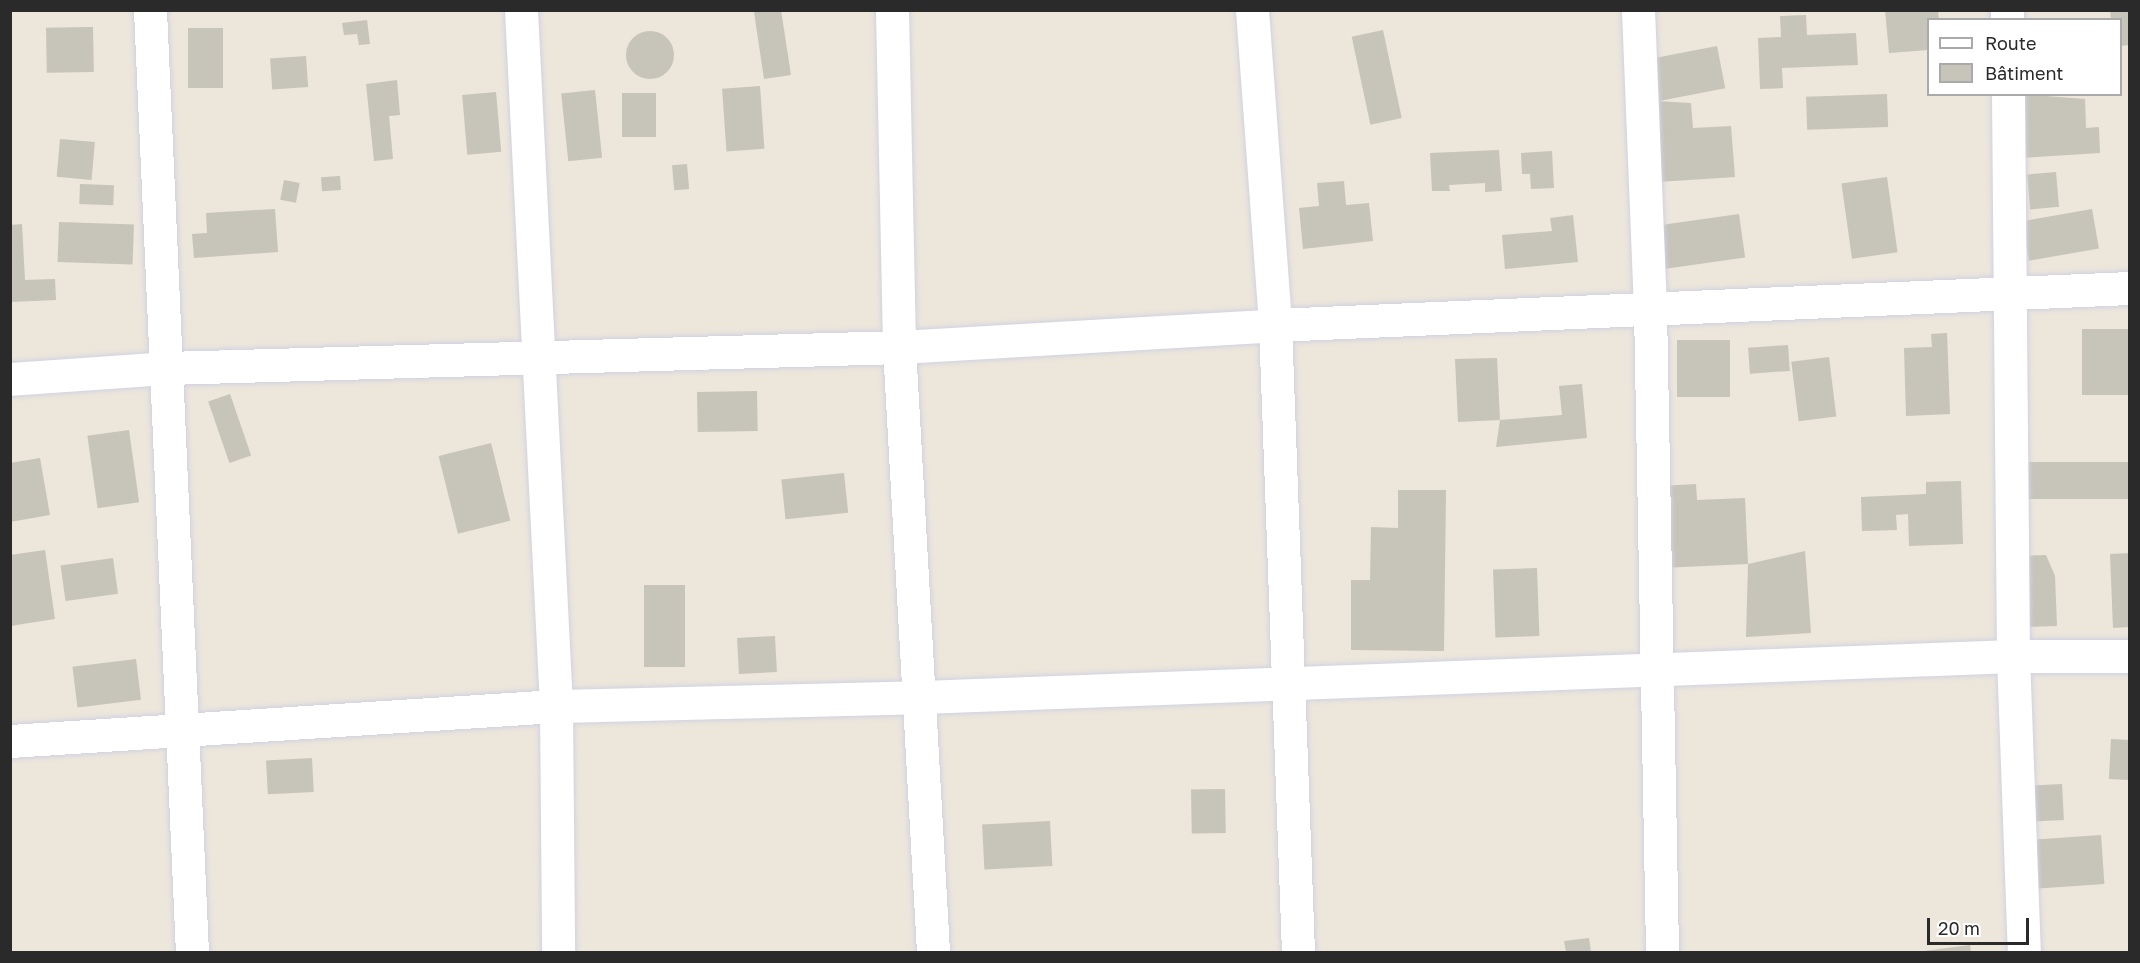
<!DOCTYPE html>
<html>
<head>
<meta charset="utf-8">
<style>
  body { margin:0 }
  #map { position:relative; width:2140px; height:963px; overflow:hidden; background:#ece6db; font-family:"Golos Text",sans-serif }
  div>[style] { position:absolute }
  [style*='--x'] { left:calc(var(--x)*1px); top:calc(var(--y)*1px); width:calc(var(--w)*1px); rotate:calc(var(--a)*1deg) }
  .building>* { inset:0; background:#c7c4b9; transform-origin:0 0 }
  .round { border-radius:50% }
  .roads { filter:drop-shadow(0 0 2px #d0d2e3) drop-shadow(0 0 2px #d0d2e3) }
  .minor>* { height:33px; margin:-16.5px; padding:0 16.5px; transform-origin:16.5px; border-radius:16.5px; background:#fff }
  span { translate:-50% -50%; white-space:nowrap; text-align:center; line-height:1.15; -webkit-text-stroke:6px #fff; paint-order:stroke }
  .frame { position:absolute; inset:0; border:12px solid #2a2a2a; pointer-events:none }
  .legend { position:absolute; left:1927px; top:18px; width:195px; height:78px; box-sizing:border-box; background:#fff; border:2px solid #aaa; margin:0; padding:8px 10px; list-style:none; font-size:18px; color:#2a2a2a }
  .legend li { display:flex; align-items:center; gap:12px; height:30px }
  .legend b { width:30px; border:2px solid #aaa }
  .scale { position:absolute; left:1927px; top:918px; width:102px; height:27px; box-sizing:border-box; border:3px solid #2a2a2a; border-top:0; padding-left:8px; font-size:18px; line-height:21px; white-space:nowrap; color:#2a2a2a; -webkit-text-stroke:4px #fff; paint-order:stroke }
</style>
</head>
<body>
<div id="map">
  <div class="building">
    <i style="clip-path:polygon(762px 10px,781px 10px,791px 75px,764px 79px,754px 12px)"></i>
    <i style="clip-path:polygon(1885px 10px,1938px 10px,1939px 20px,1928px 20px,1928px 50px,1889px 53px)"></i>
    <i style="clip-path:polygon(2110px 10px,2130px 10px,2130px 45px,2120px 46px,2120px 20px,2111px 20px)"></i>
    <i style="clip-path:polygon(1806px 15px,1807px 35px,1856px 33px,1858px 65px,1782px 68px,1783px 88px,1760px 89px,1758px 38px,1781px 37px,1780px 16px)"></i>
    <i style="clip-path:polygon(367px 20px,370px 44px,359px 45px,357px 34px,344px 35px,342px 23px)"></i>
    <i style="left:93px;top:27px;width:45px;height:47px;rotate:89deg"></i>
    <i style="left:188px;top:28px;width:35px;height:60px"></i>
    <i style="left:1383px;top:30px;width:90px;height:32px;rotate:78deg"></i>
    <i class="round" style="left:626px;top:31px;width:48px;height:48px"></i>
    <i style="left:1717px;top:46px;width:43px;height:70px;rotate:79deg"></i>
    <i style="left:306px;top:56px;width:31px;height:36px;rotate:86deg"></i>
    <i style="clip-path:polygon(397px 80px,400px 115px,389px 116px,393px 159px,374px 161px,366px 84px)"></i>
    <i style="left:760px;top:86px;width:63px;height:38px;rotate:86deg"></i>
    <i style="left:595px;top:90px;width:68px;height:34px;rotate:84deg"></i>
    <i style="left:496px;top:92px;width:60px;height:34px;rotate:85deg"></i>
    <i style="left:622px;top:93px;width:34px;height:44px"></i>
    <i style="left:1887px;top:94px;width:33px;height:81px;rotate:88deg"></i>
    <i style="clip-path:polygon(2017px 94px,2085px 99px,2086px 128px,2099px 127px,2100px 153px,2020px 158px)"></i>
    <i style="clip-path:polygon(1656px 101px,1691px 103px,1693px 128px,1731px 126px,1735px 177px,1658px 182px)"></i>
    <i style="left:60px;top:139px;width:35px;height:38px;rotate:5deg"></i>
    <i style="clip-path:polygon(1499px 150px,1502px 191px,1485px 192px,1485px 183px,1449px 185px,1450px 191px,1432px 191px,1430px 153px)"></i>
    <i style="clip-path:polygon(1552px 151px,1554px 188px,1531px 189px,1530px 174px,1522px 174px,1521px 153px)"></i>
    <i style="left:687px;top:164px;width:25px;height:15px;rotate:85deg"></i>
    <i style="left:2056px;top:172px;width:35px;height:29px;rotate:85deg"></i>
    <i style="left:340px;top:176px;width:14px;height:19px;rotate:86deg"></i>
    <i style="left:1887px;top:177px;width:76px;height:46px;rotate:82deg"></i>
    <i style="left:284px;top:180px;width:16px;height:20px;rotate:11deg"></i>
    <i style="clip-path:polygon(1344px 181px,1346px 205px,1369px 203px,1373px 241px,1303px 249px,1299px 208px,1319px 206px,1317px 183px)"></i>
    <i style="left:80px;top:184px;width:34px;height:20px;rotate:2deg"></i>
    <i style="clip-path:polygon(275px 209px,278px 252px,194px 258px,192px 234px,207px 233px,206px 213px)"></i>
    <i style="left:2092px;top:209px;width:40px;height:71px;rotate:80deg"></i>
    <i style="left:1739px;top:214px;width:44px;height:84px;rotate:82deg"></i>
    <i style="clip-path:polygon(1573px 215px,1578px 262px,1505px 269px,1502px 235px,1552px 231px,1550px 218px)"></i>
    <i style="left:59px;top:222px;width:75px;height:40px;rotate:2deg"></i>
    <i style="clip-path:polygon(22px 224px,25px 280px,55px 279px,56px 300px,10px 302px,10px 225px)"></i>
    <i style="left:2130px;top:329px;width:66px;height:48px;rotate:90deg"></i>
    <i style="clip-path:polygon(1947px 333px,1950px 414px,1906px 416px,1904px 348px,1932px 347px,1931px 334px)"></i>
    <i style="left:1677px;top:340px;width:53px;height:57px"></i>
    <i style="left:1788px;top:345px;width:26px;height:40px;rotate:86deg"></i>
    <i style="left:1829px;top:357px;width:60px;height:38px;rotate:83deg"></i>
    <i style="clip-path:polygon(1497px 358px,1500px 420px,1562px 415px,1559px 386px,1582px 384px,1587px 438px,1496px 447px,1500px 420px,1458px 422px,1455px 359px)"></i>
    <i style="left:757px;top:391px;width:40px;height:60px;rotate:89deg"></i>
    <i style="left:230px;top:394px;width:65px;height:23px;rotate:71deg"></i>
    <i style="left:129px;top:430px;width:73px;height:42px;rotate:82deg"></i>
    <i style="left:491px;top:443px;width:80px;height:54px;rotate:76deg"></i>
    <i style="clip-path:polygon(40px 458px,50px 515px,10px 522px,10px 463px)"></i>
    <i style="left:2130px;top:462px;width:37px;height:105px;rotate:90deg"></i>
    <i style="left:844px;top:473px;width:40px;height:63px;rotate:84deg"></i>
    <i style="clip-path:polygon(1961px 481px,1963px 544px,1909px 546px,1908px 514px,1896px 515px,1897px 530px,1862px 531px,1861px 497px,1926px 494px,1926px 482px)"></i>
    <i style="clip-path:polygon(1696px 484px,1697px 500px,1745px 498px,1748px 564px,1661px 568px,1661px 486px)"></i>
    <i style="clip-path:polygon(1398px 490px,1446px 490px,1444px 651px,1351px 650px,1351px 580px,1370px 580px,1371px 527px,1398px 528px)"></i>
    <i style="clip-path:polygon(45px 550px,55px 619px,10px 626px,10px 555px)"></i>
    <i style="clip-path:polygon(1805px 551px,1811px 633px,1746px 637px,1748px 564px)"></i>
    <i style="clip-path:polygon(2130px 553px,2130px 627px,2113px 628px,2110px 554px)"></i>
    <i style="clip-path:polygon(2046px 555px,2055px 576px,2057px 626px,2026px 627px,2023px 556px)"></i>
    <i style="left:113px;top:558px;width:36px;height:53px;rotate:82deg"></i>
    <i style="left:1537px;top:568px;width:68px;height:44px;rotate:88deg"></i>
    <i style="left:644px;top:585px;width:41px;height:82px"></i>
    <i style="left:775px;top:636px;width:36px;height:38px;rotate:87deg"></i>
    <i style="left:136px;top:659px;width:41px;height:64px;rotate:83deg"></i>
    <i style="left:2111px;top:739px;width:19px;height:40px;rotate:3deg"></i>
    <i style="left:312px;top:758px;width:34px;height:46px;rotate:87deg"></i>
    <i style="left:2062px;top:784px;width:36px;height:32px;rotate:87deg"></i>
    <i style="left:1225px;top:789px;width:44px;height:34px;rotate:89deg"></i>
    <i style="left:1050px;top:821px;width:45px;height:68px;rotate:87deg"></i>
    <i style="left:2101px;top:835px;width:49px;height:70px;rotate:86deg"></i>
    <i style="clip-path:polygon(1589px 938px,1591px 952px,1566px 952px,1564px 941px)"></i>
    <i style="clip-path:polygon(1970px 945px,1971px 952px,1924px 952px,1924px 951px)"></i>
  </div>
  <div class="roads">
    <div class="minor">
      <i style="--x:150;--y:10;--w:943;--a:87.45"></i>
      <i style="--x:521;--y:10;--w:697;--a:87.12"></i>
      <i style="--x:556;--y:706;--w:246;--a:89.5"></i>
      <i style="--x:892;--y:10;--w:337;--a:88.8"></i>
      <i style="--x:899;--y:347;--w:606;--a:86.78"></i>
      <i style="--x:1252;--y:10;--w:316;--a:85.8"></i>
      <i style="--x:1275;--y:325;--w:627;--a:87.9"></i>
      <i style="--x:1638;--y:10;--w:298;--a:87.7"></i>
      <i style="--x:1650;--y:308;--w:644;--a:88.93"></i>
      <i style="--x:2007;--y:10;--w:10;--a:90"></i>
      <i style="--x:2008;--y:94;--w:562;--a:89.49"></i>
      <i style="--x:2013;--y:656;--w:296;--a:87.9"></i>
      <i style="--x:10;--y:379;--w:157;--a:-4"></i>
      <i style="--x:167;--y:368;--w:732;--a:-1.64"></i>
      <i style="--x:899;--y:347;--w:377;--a:-3.3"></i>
      <i style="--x:1275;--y:325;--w:856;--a:-2.48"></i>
      <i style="--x:10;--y:741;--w:547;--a:-3.67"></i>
      <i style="--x:556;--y:706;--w:366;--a:-1.4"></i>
      <i style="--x:922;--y:697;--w:1092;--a:-2.15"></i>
      <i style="--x:2013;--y:656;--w:117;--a:0"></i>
    </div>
  </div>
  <div class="frame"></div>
  <ul class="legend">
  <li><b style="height:8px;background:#fff"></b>Route</li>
  <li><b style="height:16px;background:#c7c4b9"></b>Bâtiment</li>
  </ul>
  <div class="scale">20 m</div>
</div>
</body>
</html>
